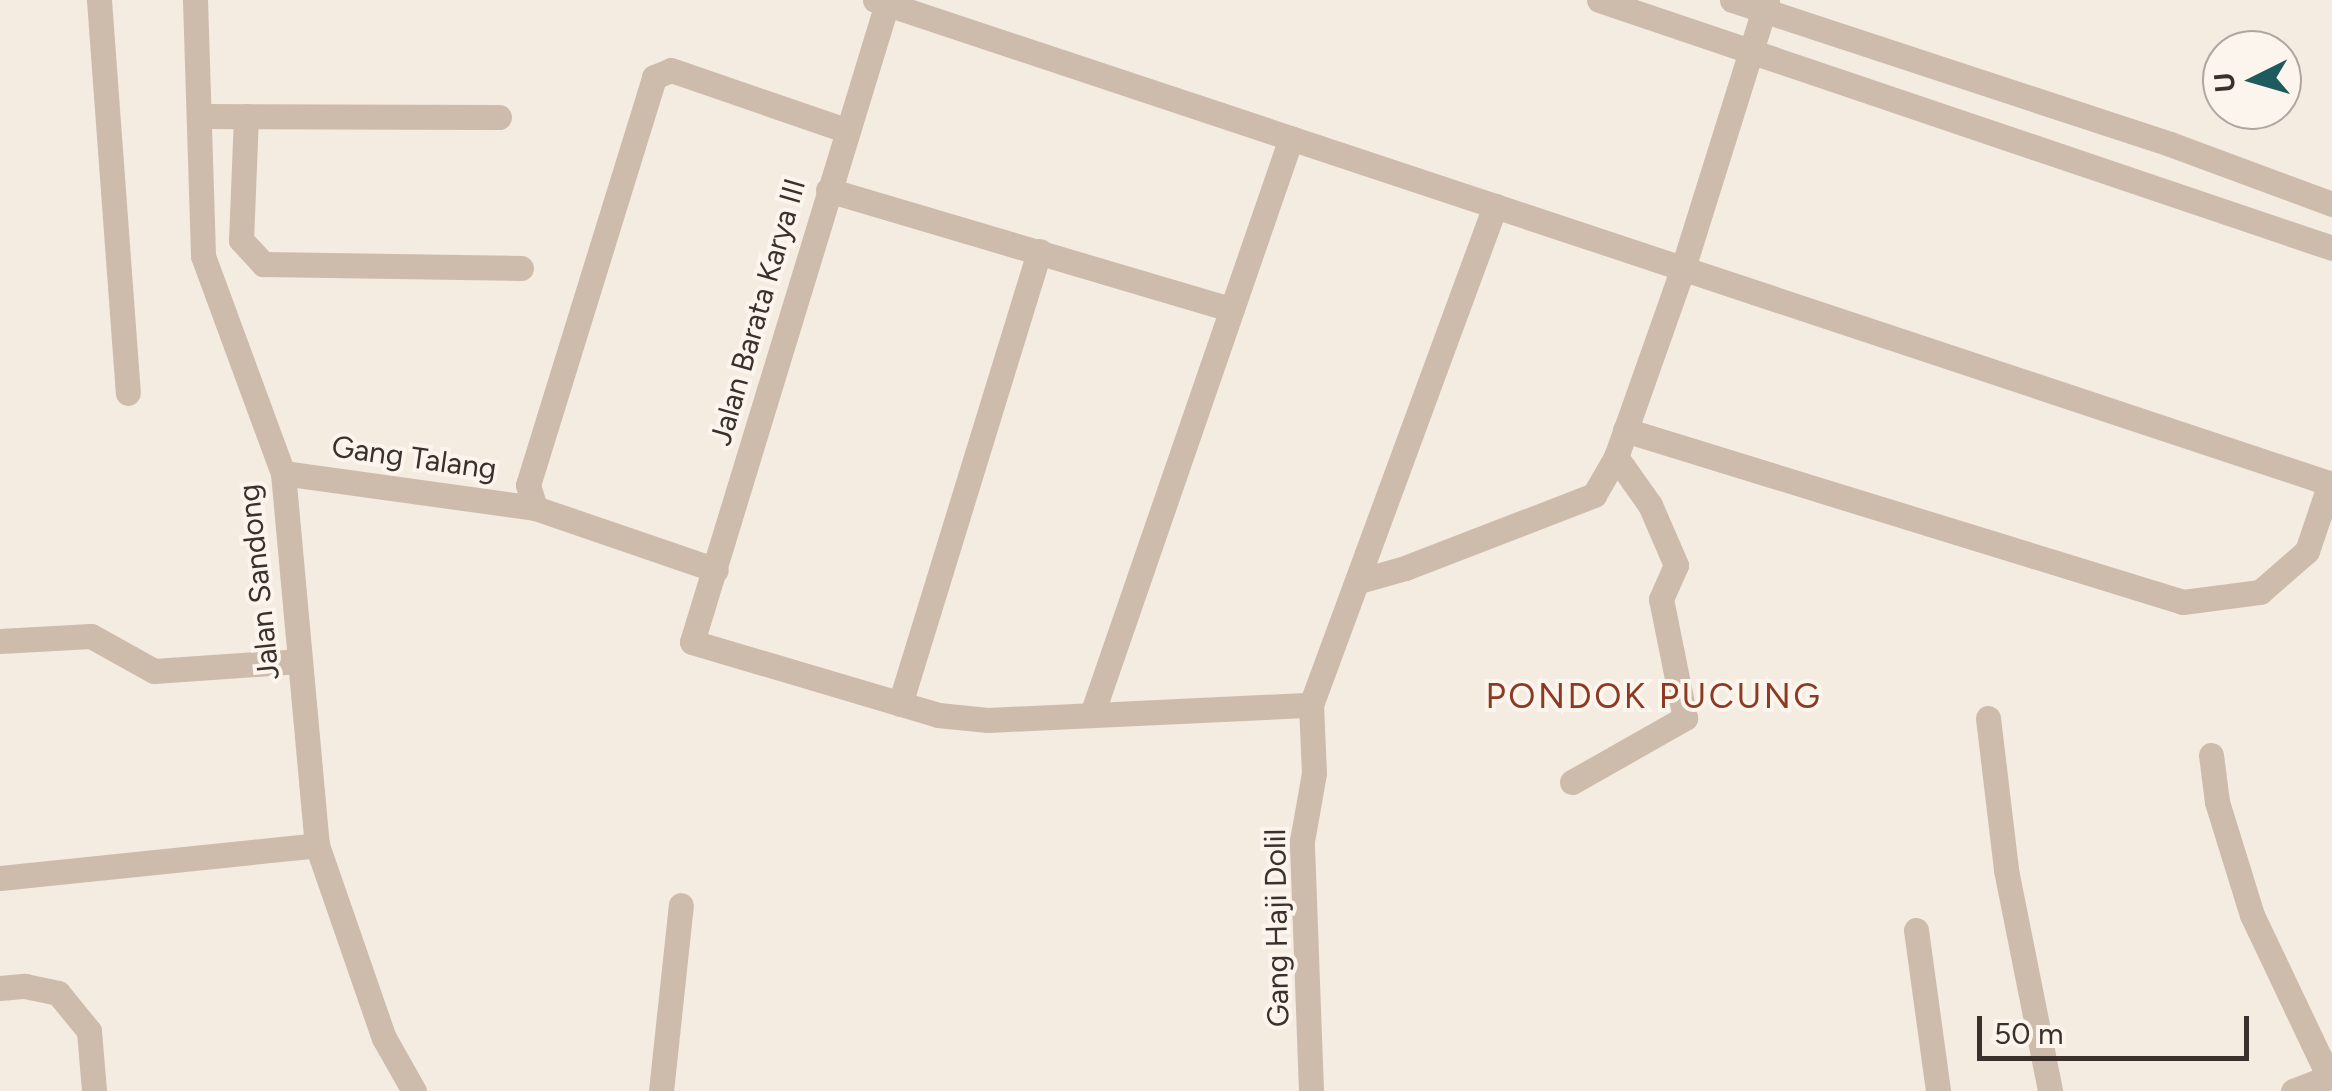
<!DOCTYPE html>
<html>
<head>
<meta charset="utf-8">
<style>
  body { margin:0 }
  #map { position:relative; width:2332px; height:1091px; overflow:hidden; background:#f4ebe1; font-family:Figtree,sans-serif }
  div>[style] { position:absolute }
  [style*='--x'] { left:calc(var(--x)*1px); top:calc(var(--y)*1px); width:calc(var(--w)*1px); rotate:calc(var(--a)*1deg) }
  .minor>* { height:25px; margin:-12.5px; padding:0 12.5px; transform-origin:12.5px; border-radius:12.5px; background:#cdbbac }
  .tertiary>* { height:25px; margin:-12.5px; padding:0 12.5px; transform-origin:12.5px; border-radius:12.5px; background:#cdbbac }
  span { translate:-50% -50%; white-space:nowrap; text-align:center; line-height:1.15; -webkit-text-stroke:8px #fbf5ee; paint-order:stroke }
  .street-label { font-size:30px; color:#3b302b }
  .quarter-label { font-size:35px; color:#8c3b22; letter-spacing:2.5px }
  .north { position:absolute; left:2202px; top:30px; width:100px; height:100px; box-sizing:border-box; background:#fbf5ee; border:2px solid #aea6a0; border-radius:50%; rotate:265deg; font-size:28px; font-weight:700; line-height:40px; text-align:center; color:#3b302b }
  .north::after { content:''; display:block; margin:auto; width:35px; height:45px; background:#1f5a5e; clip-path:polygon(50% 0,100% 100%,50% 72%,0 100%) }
  .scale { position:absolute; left:1977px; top:1016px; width:272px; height:45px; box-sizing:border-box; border:5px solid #3b302b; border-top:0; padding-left:12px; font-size:30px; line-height:35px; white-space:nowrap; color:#3b302b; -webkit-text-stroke:8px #fbf5ee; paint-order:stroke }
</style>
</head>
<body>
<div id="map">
  <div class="minor">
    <i style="--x:99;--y:0;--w:394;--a:85.8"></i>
    <i style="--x:875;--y:0;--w:1535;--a:18.38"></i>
    <i style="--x:888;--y:0;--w:671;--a:106.98"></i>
    <i style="--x:692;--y:642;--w:257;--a:16.5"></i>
    <i style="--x:938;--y:715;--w:50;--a:5.7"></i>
    <i style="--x:988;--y:720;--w:323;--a:-2.7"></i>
    <i style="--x:1599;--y:0;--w:774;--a:18.69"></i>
    <i style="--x:1732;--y:0;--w:461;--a:18.2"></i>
    <i style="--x:2170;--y:144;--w:173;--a:20.3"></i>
    <i style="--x:199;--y:116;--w:300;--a:0.2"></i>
    <i style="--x:246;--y:116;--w:124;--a:92.3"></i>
    <i style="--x:241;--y:240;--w:33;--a:47"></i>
    <i style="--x:263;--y:264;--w:258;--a:0.9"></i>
    <i style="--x:828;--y:190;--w:421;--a:16.5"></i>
    <i style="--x:1625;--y:430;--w:584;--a:17.13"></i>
    <i style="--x:2183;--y:602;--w:78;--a:-7.4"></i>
    <i style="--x:2260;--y:592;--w:62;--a:-41.1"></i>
    <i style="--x:2307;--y:551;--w:72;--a:-71.3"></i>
    <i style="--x:283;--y:473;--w:254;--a:7.9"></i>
    <i style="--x:535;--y:508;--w:191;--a:18.9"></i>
    <i style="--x:535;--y:508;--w:24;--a:-107"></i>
    <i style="--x:528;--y:485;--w:427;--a:-72.8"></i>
    <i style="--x:654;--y:77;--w:18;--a:-22"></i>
    <i style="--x:671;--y:70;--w:184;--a:19"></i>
    <i style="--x:1359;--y:581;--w:48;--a:-15.8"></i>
    <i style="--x:1405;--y:568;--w:203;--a:-21.1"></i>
    <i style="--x:1594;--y:495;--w:44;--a:-59.9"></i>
    <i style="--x:1616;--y:457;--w:201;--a:-70.5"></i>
    <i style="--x:1683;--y:268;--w:281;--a:-72.6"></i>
    <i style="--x:0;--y:641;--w:91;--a:-3.1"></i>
    <i style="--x:91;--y:636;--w:72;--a:29.1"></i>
    <i style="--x:154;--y:671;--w:146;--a:-3.9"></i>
    <i style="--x:900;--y:704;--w:474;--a:-72.9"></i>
    <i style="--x:1092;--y:714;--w:609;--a:-70.94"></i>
    <i style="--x:1988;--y:718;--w:153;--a:83.2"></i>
    <i style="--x:2006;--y:870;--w:225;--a:78.7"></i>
    <i style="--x:2211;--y:755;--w:47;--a:82.7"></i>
    <i style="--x:2217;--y:802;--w:118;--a:72.8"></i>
    <i style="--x:2252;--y:915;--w:179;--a:64.6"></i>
    <i style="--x:1572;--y:782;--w:130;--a:-29.5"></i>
    <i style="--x:1685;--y:718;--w:121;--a:-101.4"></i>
    <i style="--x:1661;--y:599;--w:37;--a:-66"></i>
    <i style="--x:1676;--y:565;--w:65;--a:-113.4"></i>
    <i style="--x:1650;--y:505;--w:59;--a:-125.3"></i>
    <i style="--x:0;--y:878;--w:319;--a:-5.9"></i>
    <i style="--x:1916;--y:930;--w:162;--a:82.2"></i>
    <i style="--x:0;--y:988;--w:25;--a:-5"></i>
    <i style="--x:25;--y:986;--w:34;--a:12"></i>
    <i style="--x:58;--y:993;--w:49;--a:50.8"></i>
    <i style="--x:89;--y:1031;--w:60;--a:85.2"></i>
    <i style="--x:661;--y:1091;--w:187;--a:-83.9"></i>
    <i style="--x:1311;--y:1091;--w:250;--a:-92.1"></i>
    <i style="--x:1302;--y:841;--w:69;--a:-80"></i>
    <i style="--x:1314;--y:773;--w:68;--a:-92.5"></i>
    <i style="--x:1311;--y:705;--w:532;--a:-69.76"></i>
  </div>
  <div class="tertiary">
    <i style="--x:195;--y:0;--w:256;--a:88.2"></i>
    <i style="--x:203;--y:256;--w:231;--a:69.8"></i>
    <i style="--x:283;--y:473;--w:374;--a:84.8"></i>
    <i style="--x:317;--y:845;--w:204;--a:70.9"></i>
    <i style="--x:384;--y:1038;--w:61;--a:60.5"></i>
    <i style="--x:2293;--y:1091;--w:42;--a:-21"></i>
  </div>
  <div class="street-label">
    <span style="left:758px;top:312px;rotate:-74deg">Jalan Barata Karya III</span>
    <span style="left:414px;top:458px;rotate:8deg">Gang Talang</span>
    <span style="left:259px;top:582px;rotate:-96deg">Jalan Sandong</span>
    <span style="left:1277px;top:928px;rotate:-91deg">Gang Haji Dolil</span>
  </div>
  <div class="quarter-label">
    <span style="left:1654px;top:696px">PONDOK PUCUNG</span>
  </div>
  <div class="north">U</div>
  <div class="scale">50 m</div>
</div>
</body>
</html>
